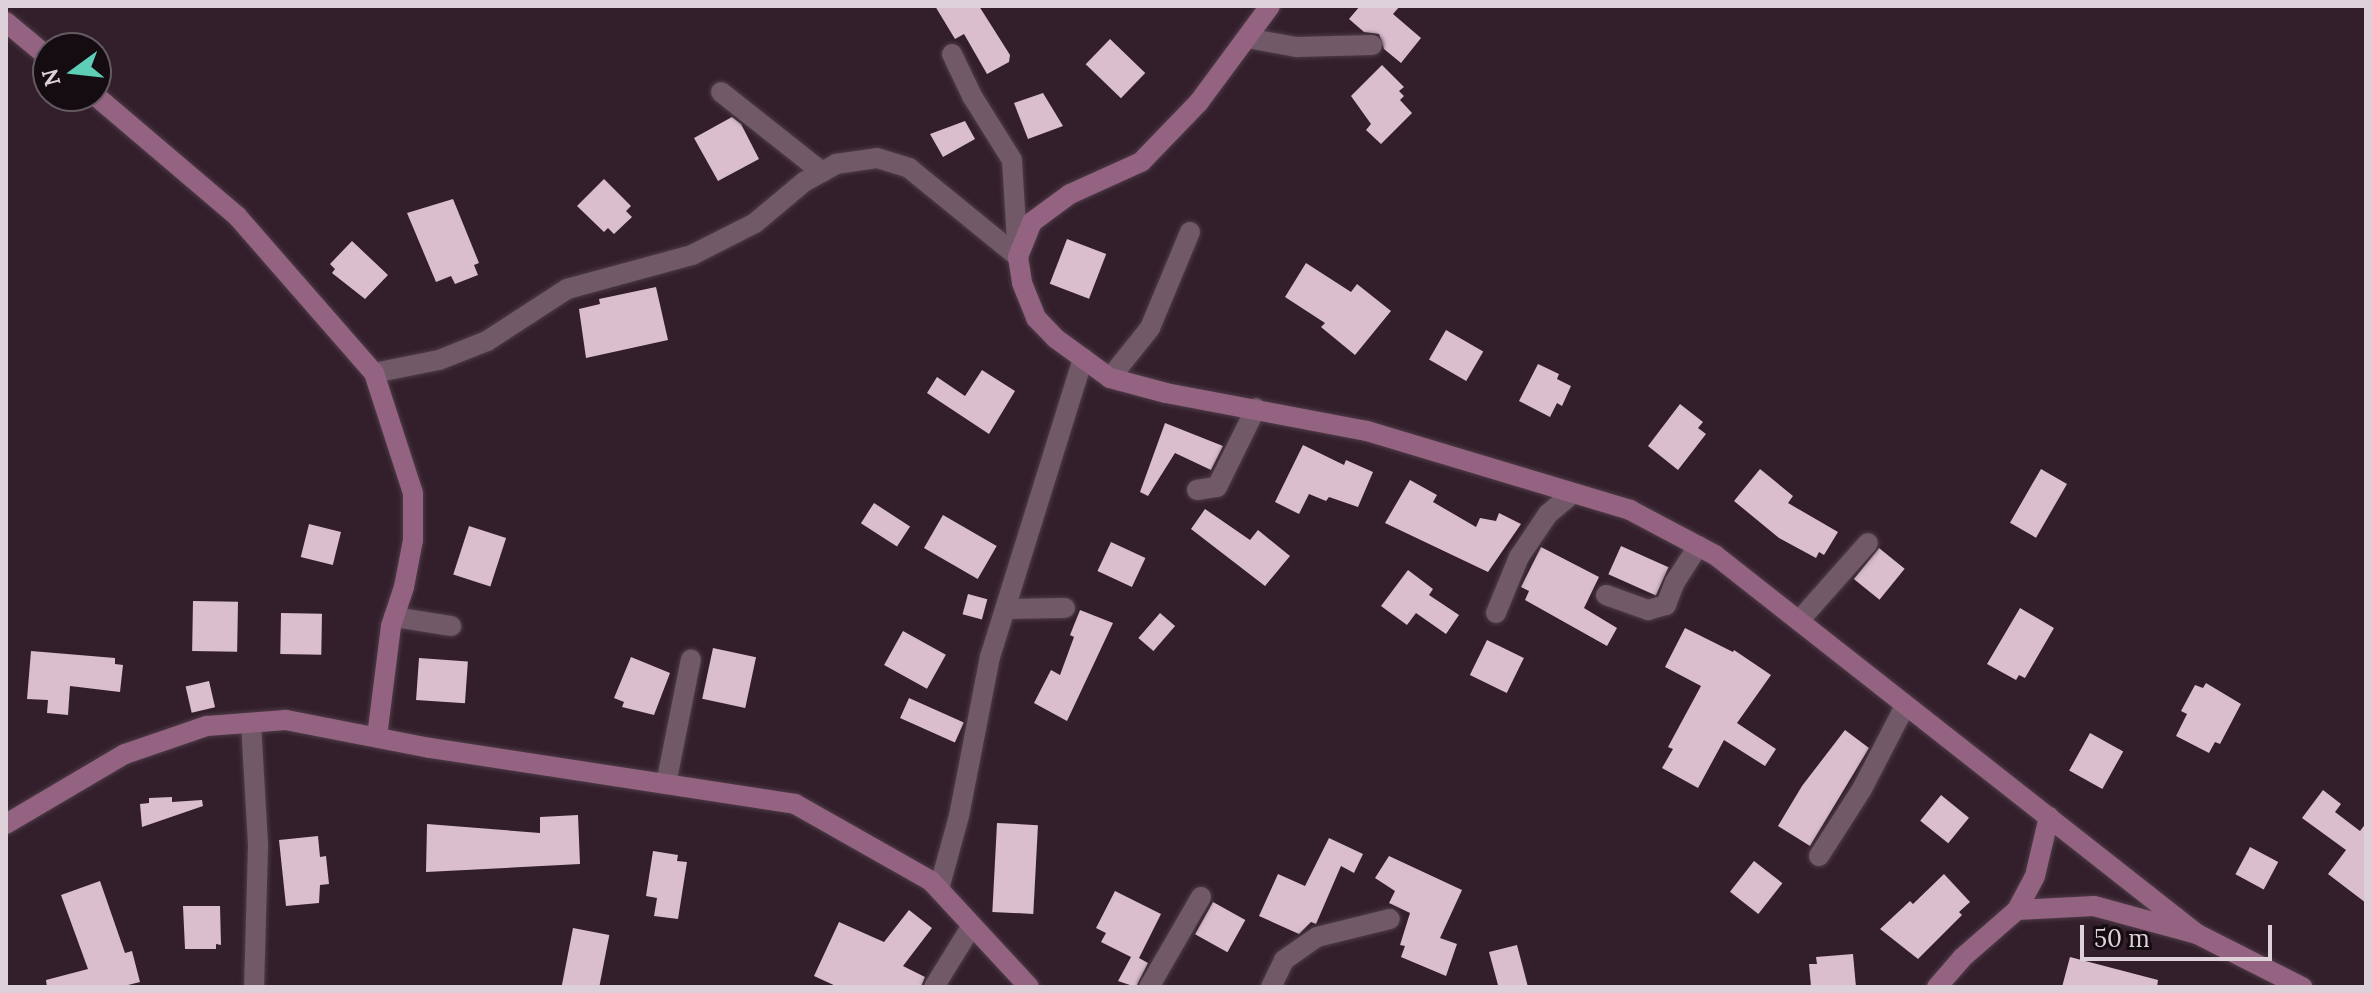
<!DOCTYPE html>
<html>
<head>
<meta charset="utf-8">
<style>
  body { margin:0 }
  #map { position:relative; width:2372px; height:993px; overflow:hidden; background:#331f2b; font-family:Lora,serif }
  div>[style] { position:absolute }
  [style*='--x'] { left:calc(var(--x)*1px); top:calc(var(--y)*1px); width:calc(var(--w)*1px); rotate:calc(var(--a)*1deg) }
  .building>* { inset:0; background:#dabece; transform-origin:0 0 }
  .roads { filter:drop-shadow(0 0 2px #4d3c47) drop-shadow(0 0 2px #4d3c47) }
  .street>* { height:20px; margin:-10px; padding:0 10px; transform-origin:10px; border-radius:10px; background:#715967 }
  .secondary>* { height:20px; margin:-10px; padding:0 10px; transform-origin:10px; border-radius:10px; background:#946381 }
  span { translate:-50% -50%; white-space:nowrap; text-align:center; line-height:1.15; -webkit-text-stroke:8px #150c12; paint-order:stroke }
  .frame { position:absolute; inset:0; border:8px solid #ded0d8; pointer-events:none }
  .north { position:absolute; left:32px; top:32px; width:80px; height:80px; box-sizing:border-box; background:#150c12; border:2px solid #655a61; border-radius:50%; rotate:255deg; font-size:22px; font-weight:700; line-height:32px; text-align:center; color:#ded0d8 }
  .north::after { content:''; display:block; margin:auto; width:28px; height:36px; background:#5eceb7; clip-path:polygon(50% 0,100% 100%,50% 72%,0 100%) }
  .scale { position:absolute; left:2080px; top:925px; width:192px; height:36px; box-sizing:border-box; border:4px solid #ded0d8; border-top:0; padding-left:10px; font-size:24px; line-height:28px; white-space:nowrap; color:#ded0d8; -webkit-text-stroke:6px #150c12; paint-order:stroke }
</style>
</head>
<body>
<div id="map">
  <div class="building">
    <i style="clip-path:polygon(935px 6px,979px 6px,1010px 55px,1009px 62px,987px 74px,964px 34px,955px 39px)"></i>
    <i style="clip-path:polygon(1360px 6px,1400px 6px,1393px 14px,1421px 38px,1401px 63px,1384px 49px,1379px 34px,1364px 32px,1349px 19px)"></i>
    <i style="left:1110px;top:39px;width:49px;height:35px;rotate:44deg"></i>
    <i style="clip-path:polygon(1382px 65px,1404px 87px,1399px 91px,1404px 96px,1400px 100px,1412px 113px,1381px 144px,1366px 130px,1371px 124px,1351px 96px)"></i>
    <i style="clip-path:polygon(1043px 93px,1063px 126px,1028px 139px,1014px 103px)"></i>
    <i style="clip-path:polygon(732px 117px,741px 124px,759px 159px,718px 181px,694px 138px)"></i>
    <i style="clip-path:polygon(965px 121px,975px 139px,943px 157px,930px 134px)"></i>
    <i style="clip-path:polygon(604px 179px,631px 206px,626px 211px,632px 217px,614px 234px,608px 228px,604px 232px,577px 206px)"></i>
    <i style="clip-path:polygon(453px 199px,479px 263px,474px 265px,478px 275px,455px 284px,451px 276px,436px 282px,407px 213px)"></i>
    <i style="left:1067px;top:239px;width:42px;height:48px;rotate:21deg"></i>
    <i style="clip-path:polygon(352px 241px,388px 275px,365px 299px,332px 273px,335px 269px,330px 264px)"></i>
    <i style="clip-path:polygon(1306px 263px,1351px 292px,1357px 284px,1391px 311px,1355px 355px,1321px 327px,1325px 323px,1285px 297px)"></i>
    <i style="clip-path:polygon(656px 287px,668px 340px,586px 358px,579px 309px,600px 304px,599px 299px)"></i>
    <i style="left:1446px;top:330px;width:43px;height:34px;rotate:30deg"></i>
    <i style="clip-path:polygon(1538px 364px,1559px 374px,1557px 379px,1571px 386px,1562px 406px,1557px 403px,1550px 417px,1519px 401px)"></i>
    <i style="clip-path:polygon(982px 370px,1015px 391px,989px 434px,927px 393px,937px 377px,965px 396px)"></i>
    <i style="clip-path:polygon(1680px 404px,1703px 422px,1698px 428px,1706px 434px,1678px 470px,1648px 446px)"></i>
    <i style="clip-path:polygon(1165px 423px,1223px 446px,1211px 470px,1175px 453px,1148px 496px,1140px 492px)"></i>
    <i style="clip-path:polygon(1303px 445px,1344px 465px,1346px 460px,1373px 472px,1358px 507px,1329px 497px,1326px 501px,1309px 494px,1299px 514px,1275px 502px)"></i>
    <i style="clip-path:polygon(1760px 469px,1793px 496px,1788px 503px,1838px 532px,1824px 555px,1819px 552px,1816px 558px,1779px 538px,1734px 501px)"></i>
    <i style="left:2041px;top:469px;width:30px;height:62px;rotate:30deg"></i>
    <i style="clip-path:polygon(1410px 480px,1437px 495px,1433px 502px,1476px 527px,1480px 518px,1496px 521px,1499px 513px,1521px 524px,1488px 572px,1385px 523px)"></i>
    <i style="left:874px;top:503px;width:43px;height:24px;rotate:33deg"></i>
    <i style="clip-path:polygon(1205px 509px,1250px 540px,1258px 530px,1290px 556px,1265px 586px,1191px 529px)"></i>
    <i style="left:943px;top:515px;width:62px;height:38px;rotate:30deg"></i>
    <i style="left:309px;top:524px;width:33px;height:34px;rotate:14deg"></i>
    <i style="left:469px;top:526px;width:39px;height:51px;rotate:18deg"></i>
    <i style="left:1111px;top:542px;width:38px;height:32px;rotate:25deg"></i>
    <i style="left:1621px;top:546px;width:52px;height:31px;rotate:24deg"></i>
    <i style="clip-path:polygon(1541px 547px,1599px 577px,1584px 608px,1617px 628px,1607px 646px,1525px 600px,1529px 591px,1521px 587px)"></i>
    <i style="left:1879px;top:548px;width:33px;height:40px;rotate:39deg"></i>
    <i style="clip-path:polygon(1408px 570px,1433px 589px,1429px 595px,1459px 615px,1446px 634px,1416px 613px,1407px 625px,1381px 606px)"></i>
    <i style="left:968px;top:594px;width:20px;height:21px;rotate:15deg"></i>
    <i style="left:193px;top:601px;width:45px;height:50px;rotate:1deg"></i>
    <i style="clip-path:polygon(2020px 608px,2054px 628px,2025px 678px,2019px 675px,2016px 680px,1987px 664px)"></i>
    <i style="clip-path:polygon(1080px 610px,1113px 623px,1067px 721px,1034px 703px,1051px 670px,1060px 675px,1074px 637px,1070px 635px)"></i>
    <i style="left:281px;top:613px;width:41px;height:41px;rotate:1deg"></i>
    <i style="left:1160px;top:613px;width:20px;height:33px;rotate:41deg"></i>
    <i style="clip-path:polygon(1685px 628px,1733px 652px,1734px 650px,1771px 675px,1737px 723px,1776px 749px,1765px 766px,1724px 740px,1698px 788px,1662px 768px,1673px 749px,1668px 747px,1701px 686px,1665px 667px)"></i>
    <i style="left:903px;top:631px;width:49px;height:39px;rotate:29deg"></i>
    <i style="left:1487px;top:640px;width:41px;height:39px;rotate:26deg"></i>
    <i style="left:713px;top:648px;width:44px;height:52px;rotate:12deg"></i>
    <i style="clip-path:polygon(31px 651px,115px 658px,115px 664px,123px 665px,120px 692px,70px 686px,68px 715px,47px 713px,48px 700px,27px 699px)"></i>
    <i style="clip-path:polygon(631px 657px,670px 673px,654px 715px,622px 707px,624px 702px,614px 698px)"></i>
    <i style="left:419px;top:658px;width:49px;height:42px;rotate:4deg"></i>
    <i style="left:209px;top:681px;width:27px;height:24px;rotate:77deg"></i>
    <i style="clip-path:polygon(2206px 683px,2241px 704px,2220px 744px,2215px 742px,2209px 753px,2176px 736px,2187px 714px,2181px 711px,2195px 685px,2203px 688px)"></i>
    <i style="left:909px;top:698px;width:60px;height:22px;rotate:24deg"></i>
    <i style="clip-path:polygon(1845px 730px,1869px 748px,1810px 846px,1778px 826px,1802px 786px)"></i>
    <i style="left:2090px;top:733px;width:38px;height:43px;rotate:29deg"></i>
    <i style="clip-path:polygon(2323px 790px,2341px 804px,2335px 812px,2360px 831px,2366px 823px,2366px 903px,2328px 874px,2346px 850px,2302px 818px)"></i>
    <i style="left:1941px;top:795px;width:36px;height:33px;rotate:39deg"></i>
    <i style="clip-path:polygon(172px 797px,172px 802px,202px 800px,203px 806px,142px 827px,140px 804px,149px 803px,149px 798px)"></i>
    <i style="clip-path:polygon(578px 815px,580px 864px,426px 872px,427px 824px,540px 833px,540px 817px)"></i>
    <i style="left:997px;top:823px;width:41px;height:89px;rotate:3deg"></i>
    <i style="clip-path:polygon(318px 836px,320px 857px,326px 856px,329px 884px,320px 885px,319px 903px,286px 906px,279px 840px)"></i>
    <i style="clip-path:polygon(1329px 838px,1363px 854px,1354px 873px,1341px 866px,1316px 924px,1311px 922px,1299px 934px,1259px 916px,1278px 874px,1305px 886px)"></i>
    <i style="left:2250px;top:847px;width:32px;height:31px;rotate:28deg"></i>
    <i style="clip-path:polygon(653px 851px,678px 855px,677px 861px,687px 862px,678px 919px,654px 916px,657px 898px,646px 896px)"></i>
    <i style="clip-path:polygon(1389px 856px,1462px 890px,1440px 938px,1457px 944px,1446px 976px,1401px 957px,1405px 946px,1400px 945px,1410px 913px,1389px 903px,1395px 891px,1375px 878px)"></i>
    <i style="left:1754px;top:861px;width:36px;height:39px;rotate:38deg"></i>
    <i style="clip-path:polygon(1944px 874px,1970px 902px,1959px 912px,1962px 915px,1918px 959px,1880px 929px,1910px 901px,1913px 904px)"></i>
    <i style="clip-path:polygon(100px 881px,125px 953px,132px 951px,140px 982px,120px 987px,47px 987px,46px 980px,88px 969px,61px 895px)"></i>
    <i style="clip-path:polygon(1115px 891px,1161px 914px,1139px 958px,1148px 963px,1136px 987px,1118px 981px,1131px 957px,1101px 942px,1106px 933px,1096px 928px)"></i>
    <i style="left:1213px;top:902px;width:37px;height:37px;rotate:29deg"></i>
    <i style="clip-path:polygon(183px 906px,220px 906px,221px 945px,216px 944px,216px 949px,185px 949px)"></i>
    <i style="clip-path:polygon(909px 910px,932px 928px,903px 966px,925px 977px,921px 987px,838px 987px,814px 976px,839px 922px,884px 942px)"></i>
    <i style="left:573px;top:928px;width:37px;height:60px;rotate:11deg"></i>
    <i style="clip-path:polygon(1517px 945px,1528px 987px,1498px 985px,1489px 952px)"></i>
    <i style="clip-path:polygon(1853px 954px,1856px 987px,1811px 987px,1809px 964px,1817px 964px,1816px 957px)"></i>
    <i style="clip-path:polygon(2070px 957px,2158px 980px,2157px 987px,2062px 987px)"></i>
  </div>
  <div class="roads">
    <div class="street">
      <i style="--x:1247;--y:38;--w:50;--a:10.4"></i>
      <i style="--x:1296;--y:47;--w:76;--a:-1.5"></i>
      <i style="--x:952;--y:54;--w:47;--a:64.5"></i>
      <i style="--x:972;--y:96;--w:75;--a:58"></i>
      <i style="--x:1012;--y:160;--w:97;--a:86.5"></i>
      <i style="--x:721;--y:92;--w:129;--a:38.4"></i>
      <i style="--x:374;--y:373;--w:66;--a:-11.3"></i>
      <i style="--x:439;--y:360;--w:52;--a:-21.6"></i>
      <i style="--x:487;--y:341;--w:95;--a:-33"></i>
      <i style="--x:567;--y:289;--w:130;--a:-15.2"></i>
      <i style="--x:692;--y:255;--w:71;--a:-26.9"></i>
      <i style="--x:755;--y:223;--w:64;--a:-39.9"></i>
      <i style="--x:804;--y:182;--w:37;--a:-29"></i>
      <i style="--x:836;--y:164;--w:41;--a:-8.3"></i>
      <i style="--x:877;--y:158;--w:34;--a:17"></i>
      <i style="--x:909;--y:168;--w:141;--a:39.2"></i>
      <i style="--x:1110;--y:378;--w:64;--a:-51.3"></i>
      <i style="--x:1150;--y:328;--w:104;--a:-67.4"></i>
      <i style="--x:1197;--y:490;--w:20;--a:-9"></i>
      <i style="--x:1217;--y:487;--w:88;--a:-63.7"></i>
      <i style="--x:1606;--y:595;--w:45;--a:19.7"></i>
      <i style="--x:1648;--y:610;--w:19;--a:-16"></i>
      <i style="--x:1666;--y:605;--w:25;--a:-69"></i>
      <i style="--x:1675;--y:582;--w:43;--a:-57.4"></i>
      <i style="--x:1005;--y:609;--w:60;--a:-1"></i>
      <i style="--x:1496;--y:613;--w:61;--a:-67.7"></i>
      <i style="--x:1519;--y:557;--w:52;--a:-56"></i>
      <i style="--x:1548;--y:514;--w:30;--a:-40"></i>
      <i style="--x:394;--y:617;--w:58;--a:9"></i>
      <i style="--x:1799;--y:621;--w:104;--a:-48.5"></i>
      <i style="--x:251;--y:723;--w:123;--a:86.7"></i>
      <i style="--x:258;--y:846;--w:141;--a:91.6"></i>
      <i style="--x:666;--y:784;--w:127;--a:-78.7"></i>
      <i style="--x:1819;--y:856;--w:80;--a:-57.3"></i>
      <i style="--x:1862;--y:789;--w:93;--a:-62.6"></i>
      <i style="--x:939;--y:889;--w:76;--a:-74.7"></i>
      <i style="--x:959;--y:816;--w:162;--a:-79"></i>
      <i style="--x:990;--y:657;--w:313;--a:-72.7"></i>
      <i style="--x:934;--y:987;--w:70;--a:-58.3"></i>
      <i style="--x:1149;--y:987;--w:104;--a:-60"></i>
      <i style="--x:1271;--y:987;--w:30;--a:-64"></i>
      <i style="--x:1284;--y:960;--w:40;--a:-34.9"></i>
      <i style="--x:1317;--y:937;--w:75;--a:-13.9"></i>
    </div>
    <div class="secondary">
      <i style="--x:1270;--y:6;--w:119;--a:126.5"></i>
      <i style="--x:1199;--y:102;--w:83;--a:134"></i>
      <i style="--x:1141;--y:162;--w:78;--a:155.7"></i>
      <i style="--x:1070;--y:194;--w:47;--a:143.6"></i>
      <i style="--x:1032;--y:222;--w:38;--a:112"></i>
      <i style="--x:1018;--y:257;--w:26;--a:81"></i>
      <i style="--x:1022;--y:283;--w:38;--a:68"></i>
      <i style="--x:1036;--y:318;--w:28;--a:46"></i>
      <i style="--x:1055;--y:338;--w:68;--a:36"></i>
      <i style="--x:1110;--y:378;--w:58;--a:15"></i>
      <i style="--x:1166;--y:393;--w:205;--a:10.7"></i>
      <i style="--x:1367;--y:431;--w:275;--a:16.7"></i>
      <i style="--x:1630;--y:510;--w:96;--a:27.9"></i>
      <i style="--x:1715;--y:555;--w:613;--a:38.18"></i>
      <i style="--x:6;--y:22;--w:55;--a:39.8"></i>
      <i style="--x:96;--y:96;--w:185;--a:40.4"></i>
      <i style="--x:237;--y:216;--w:208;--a:48.9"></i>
      <i style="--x:374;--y:373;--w:126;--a:72"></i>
      <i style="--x:413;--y:493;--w:47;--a:90"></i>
      <i style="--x:413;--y:540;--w:48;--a:100.8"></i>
      <i style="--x:404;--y:587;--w:41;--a:108.4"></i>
      <i style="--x:391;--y:626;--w:112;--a:97.2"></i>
      <i style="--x:6;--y:824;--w:138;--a:-30.5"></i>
      <i style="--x:125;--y:754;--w:87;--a:-18.9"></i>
      <i style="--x:207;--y:726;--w:79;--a:-4.3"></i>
      <i style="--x:286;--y:720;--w:147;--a:11"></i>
      <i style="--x:430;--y:748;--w:369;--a:8.7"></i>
      <i style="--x:795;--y:804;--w:156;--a:29.5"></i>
      <i style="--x:931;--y:881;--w:144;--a:47.2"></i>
      <i style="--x:2017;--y:910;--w:38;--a:-62"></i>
      <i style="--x:2035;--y:876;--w:61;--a:-76.7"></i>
      <i style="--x:1937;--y:987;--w:38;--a:-49"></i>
      <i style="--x:1962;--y:958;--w:73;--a:-41.1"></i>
      <i style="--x:2017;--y:910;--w:77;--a:-3"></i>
      <i style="--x:2094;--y:906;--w:107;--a:15.2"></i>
      <i style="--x:2197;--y:934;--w:118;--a:26.8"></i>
    </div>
  </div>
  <div class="frame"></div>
  <div class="north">N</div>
  <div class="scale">50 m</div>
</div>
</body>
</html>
